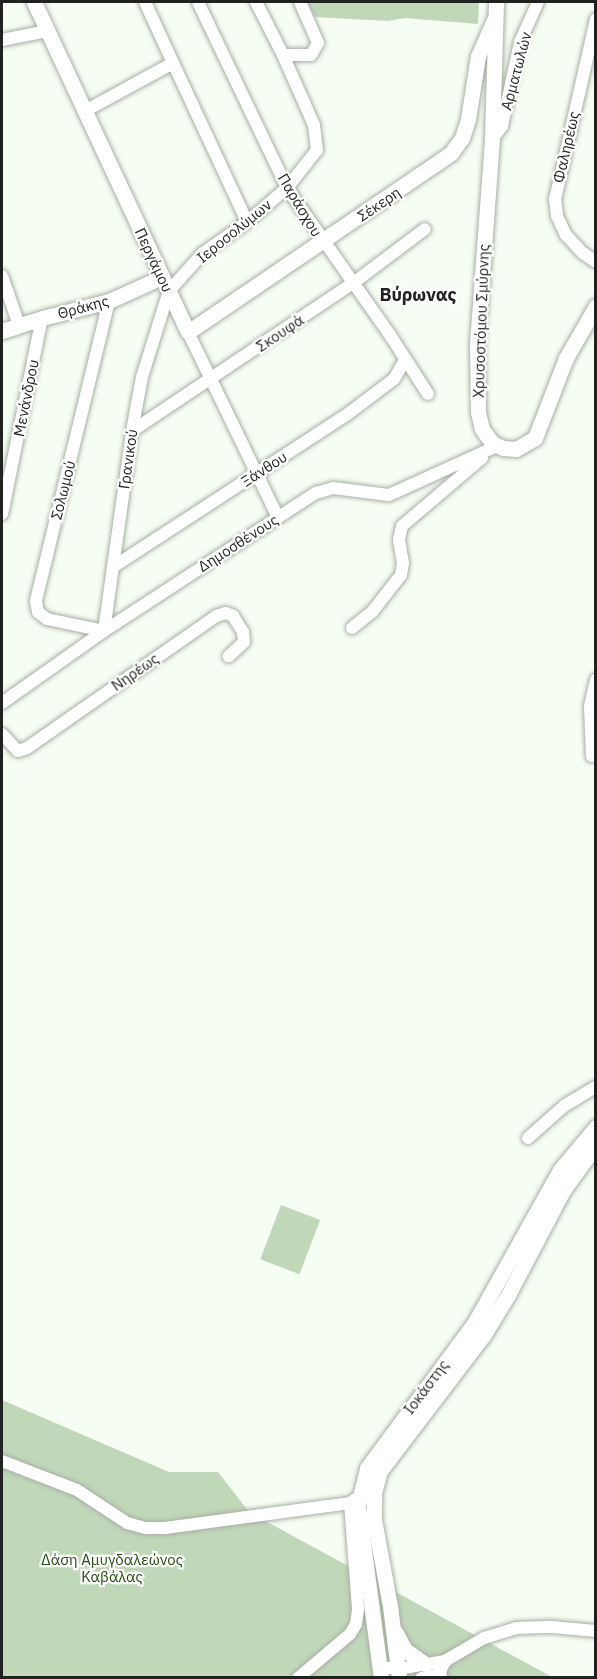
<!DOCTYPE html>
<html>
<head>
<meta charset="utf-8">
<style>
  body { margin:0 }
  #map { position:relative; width:597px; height:1679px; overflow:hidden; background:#f6fdf3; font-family:"IBM Plex Sans",sans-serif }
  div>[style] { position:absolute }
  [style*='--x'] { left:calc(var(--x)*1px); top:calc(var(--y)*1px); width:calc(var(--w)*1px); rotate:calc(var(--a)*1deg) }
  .green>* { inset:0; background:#c0d8b8; transform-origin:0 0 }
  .roads { filter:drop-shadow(0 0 2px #a8afa6) drop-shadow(0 0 2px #a8afa6) }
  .minor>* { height:12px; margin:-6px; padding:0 6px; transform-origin:6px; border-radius:6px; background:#fff }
  .tertiary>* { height:15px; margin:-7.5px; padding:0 7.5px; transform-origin:7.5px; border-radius:7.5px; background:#fff }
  span { translate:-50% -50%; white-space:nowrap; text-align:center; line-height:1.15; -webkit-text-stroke:4.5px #fff; paint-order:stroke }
  .street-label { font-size:15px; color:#1f221f }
  .park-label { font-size:15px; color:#224f0e }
  .quarter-label { font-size:18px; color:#1f221f; font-weight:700 }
  .frame { position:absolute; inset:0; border:3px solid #1f221f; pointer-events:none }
</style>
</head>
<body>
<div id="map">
  <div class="green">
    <i style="clip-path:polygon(307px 2px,479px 2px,478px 24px,405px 18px,388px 21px,315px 17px)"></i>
    <i style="left:281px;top:1205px;width:42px;height:58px;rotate:21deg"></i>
    <i style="clip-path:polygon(2px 1400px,169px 1472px,218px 1472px,249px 1512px,552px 1677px,2px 1677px)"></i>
  </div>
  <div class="roads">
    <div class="minor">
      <i style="--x:145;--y:2;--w:67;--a:65.3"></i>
      <i style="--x:198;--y:2;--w:206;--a:64.4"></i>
      <i style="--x:287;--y:188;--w:179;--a:55"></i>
      <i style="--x:390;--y:335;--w:70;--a:57.2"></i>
      <i style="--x:256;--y:2;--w:59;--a:63"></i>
      <i style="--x:596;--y:19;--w:185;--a:102.8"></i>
      <i style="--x:555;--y:199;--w:17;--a:83"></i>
      <i style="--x:557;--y:216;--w:21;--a:65"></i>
      <i style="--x:566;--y:235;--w:25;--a:47"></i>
      <i style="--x:583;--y:253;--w:16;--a:35"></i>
      <i style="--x:2;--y:40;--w:47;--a:-11.1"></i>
      <i style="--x:85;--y:111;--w:100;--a:-28.6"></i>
      <i style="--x:173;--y:63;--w:175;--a:65"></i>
      <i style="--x:492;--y:139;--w:16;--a:-52"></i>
      <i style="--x:502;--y:126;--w:86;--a:-77.9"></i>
      <i style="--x:520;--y:42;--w:44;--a:-65.8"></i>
      <i style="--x:2;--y:276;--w:52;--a:70.9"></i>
      <i style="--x:109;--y:301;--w:309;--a:103.7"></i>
      <i style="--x:36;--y:601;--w:11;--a:80"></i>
      <i style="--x:38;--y:612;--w:11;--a:38"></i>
      <i style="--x:47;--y:619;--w:58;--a:11.9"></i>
      <i style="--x:104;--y:631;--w:202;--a:-82"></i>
      <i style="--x:132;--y:431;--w:55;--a:-79.5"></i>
      <i style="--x:142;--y:377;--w:90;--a:-72.6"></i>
      <i style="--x:169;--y:291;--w:50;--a:-48.3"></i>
      <i style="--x:202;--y:254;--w:55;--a:-35.4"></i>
      <i style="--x:247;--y:222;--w:52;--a:-40.4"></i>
      <i style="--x:287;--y:188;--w:48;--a:-51.7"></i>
      <i style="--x:317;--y:150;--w:25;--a:-97"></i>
      <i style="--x:314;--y:125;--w:77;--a:-113.9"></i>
      <i style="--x:283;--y:55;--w:28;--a:0"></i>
      <i style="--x:311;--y:55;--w:14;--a:-60"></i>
      <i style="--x:318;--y:43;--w:45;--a:-113.7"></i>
      <i style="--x:188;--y:332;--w:206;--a:64.1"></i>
      <i style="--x:132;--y:431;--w:265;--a:-33.8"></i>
      <i style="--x:352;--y:284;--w:91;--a:-37"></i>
      <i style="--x:2;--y:514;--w:200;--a:-78.5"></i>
      <i style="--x:113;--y:567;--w:282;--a:-33.1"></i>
      <i style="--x:349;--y:413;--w:56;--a:-37.1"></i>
      <i style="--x:394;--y:379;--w:22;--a:-60"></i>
      <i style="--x:352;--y:628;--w:26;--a:-39"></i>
      <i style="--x:372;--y:612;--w:47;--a:-51.9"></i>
      <i style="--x:401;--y:575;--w:12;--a:-81"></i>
      <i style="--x:403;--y:563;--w:23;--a:-100"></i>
      <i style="--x:399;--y:540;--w:14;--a:-78"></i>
      <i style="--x:402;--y:526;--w:105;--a:-40.4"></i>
      <i style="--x:2;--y:703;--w:125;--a:-35.2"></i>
      <i style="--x:104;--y:631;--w:253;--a:-33.1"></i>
      <i style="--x:316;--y:493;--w:18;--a:-16"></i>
      <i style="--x:333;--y:488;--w:56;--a:7.1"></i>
      <i style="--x:389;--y:495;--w:119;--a:-24.4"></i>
      <i style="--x:2;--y:734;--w:23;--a:47"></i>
      <i style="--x:18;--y:751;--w:9;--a:-18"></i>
      <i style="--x:27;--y:748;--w:231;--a:-34.9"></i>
      <i style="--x:216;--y:616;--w:10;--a:-17"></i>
      <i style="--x:226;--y:613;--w:8;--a:23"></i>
      <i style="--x:233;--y:616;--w:19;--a:58"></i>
      <i style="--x:243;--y:632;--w:10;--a:84"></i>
      <i style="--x:244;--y:642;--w:21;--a:137"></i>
      <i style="--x:592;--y:756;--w:50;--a:-92.3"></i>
      <i style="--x:590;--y:706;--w:27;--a:-77"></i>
      <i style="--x:528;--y:1138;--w:48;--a:-41.6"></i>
      <i style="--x:564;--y:1106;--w:37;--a:-31"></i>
      <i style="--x:2;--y:1461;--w:80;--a:21.1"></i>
      <i style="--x:77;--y:1490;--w:60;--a:33.4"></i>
      <i style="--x:127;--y:1523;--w:20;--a:15"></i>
      <i style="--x:146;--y:1528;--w:19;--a:0"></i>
      <i style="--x:165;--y:1528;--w:187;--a:-7.7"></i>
      <i style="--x:445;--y:1661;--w:45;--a:-30.5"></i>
      <i style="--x:484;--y:1638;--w:34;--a:-17"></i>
      <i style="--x:516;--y:1628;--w:36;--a:-2"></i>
      <i style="--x:552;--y:1627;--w:44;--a:5.2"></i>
      <i style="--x:379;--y:1667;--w:19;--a:6"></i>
      <i style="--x:398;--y:1669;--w:48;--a:-9.7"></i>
      <i style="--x:445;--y:1661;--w:14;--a:115"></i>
      <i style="--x:439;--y:1674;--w:18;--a:167"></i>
      <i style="--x:298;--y:1678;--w:68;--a:-40.2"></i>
      <i style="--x:350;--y:1634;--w:12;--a:-59"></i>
      <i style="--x:356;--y:1624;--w:15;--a:-82"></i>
      <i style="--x:358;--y:1609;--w:106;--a:-94.3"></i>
      <i style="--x:350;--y:1503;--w:7;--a:-34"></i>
    </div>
    <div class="tertiary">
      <i style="--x:34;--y:2;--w:364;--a:65"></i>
      <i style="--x:188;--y:332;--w:318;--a:-34.2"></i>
      <i style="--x:451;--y:153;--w:19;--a:-54"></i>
      <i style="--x:462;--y:138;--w:20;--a:-72"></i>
      <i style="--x:468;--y:119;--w:64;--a:-81"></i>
      <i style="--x:478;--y:56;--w:39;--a:-66"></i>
      <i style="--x:496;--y:2;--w:137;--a:91.7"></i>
      <i style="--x:492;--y:139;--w:207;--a:94.2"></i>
      <i style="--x:477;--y:345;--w:67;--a:89.1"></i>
      <i style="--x:478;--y:412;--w:17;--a:77"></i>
      <i style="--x:482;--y:429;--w:17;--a:54"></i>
      <i style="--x:492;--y:443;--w:12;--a:24"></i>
      <i style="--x:503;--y:448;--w:13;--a:4"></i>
      <i style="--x:516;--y:449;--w:22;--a:-30"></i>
      <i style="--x:535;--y:438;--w:86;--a:-68.8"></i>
      <i style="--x:566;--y:358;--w:60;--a:-60"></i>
      <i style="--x:2;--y:331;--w:42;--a:-18"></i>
      <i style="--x:42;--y:318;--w:69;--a:-14.2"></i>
      <i style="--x:109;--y:301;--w:58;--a:-24.4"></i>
      <i style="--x:396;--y:1633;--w:19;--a:62"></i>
      <i style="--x:405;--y:1650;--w:24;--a:35"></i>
      <i style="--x:381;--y:1678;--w:175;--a:-97.6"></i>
      <i style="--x:358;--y:1505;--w:38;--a:-76"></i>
      <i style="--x:367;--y:1468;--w:182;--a:-53.5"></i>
      <i style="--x:475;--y:1322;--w:174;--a:-60.8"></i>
      <i style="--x:560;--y:1170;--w:56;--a:-50.1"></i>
      <i style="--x:399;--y:1678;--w:73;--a:-97.1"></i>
      <i style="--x:390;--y:1606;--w:87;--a:-100.5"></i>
      <i style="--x:374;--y:1520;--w:27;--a:-90"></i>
      <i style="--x:374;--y:1493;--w:23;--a:-75"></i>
      <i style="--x:380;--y:1471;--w:170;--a:-52.7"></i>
      <i style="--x:483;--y:1336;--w:48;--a:-58.6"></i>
      <i style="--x:508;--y:1295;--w:120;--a:-62.2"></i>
      <i style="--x:564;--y:1189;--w:54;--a:-54"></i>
      <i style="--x:437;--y:1678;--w:4;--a:-63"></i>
    </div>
  </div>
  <div class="street-label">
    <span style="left:516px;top:71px;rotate:-75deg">Αρματωλών</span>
    <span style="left:566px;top:147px;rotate:-77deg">Φαληρέως</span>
    <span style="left:379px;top:204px;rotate:-34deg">Σέκερη</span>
    <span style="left:300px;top:205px;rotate:59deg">Παράσχου</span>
    <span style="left:234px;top:231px;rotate:-39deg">Ιεροσολύμων</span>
    <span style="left:154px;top:260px;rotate:65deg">Περγάμου</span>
    <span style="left:83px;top:307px;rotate:-15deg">Θράκης</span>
    <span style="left:481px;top:321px;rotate:-88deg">Χρυσοστόμου Σμύρνης</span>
    <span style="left:280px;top:333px;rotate:-34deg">Σκουφά</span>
    <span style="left:26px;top:398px;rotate:-79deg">Μενάνδρου</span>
    <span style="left:128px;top:459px;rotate:-82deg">Γρανικού</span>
    <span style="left:264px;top:469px;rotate:-33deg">Ξάνθου</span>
    <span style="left:63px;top:490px;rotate:-76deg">Σολωμού</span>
    <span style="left:238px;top:543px;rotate:-33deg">Δημοσθένους</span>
    <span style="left:135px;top:672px;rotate:-35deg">Νηρέως</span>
    <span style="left:426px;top:1387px;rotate:-53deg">Ιοκάστης</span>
  </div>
  <div class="park-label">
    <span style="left:112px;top:1568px">Δάση Αμυγδαλεώνος<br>Καβάλας</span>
  </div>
  <div class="quarter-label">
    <span style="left:418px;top:295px">Βύρωνας</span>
  </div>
  <div class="frame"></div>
</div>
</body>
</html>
